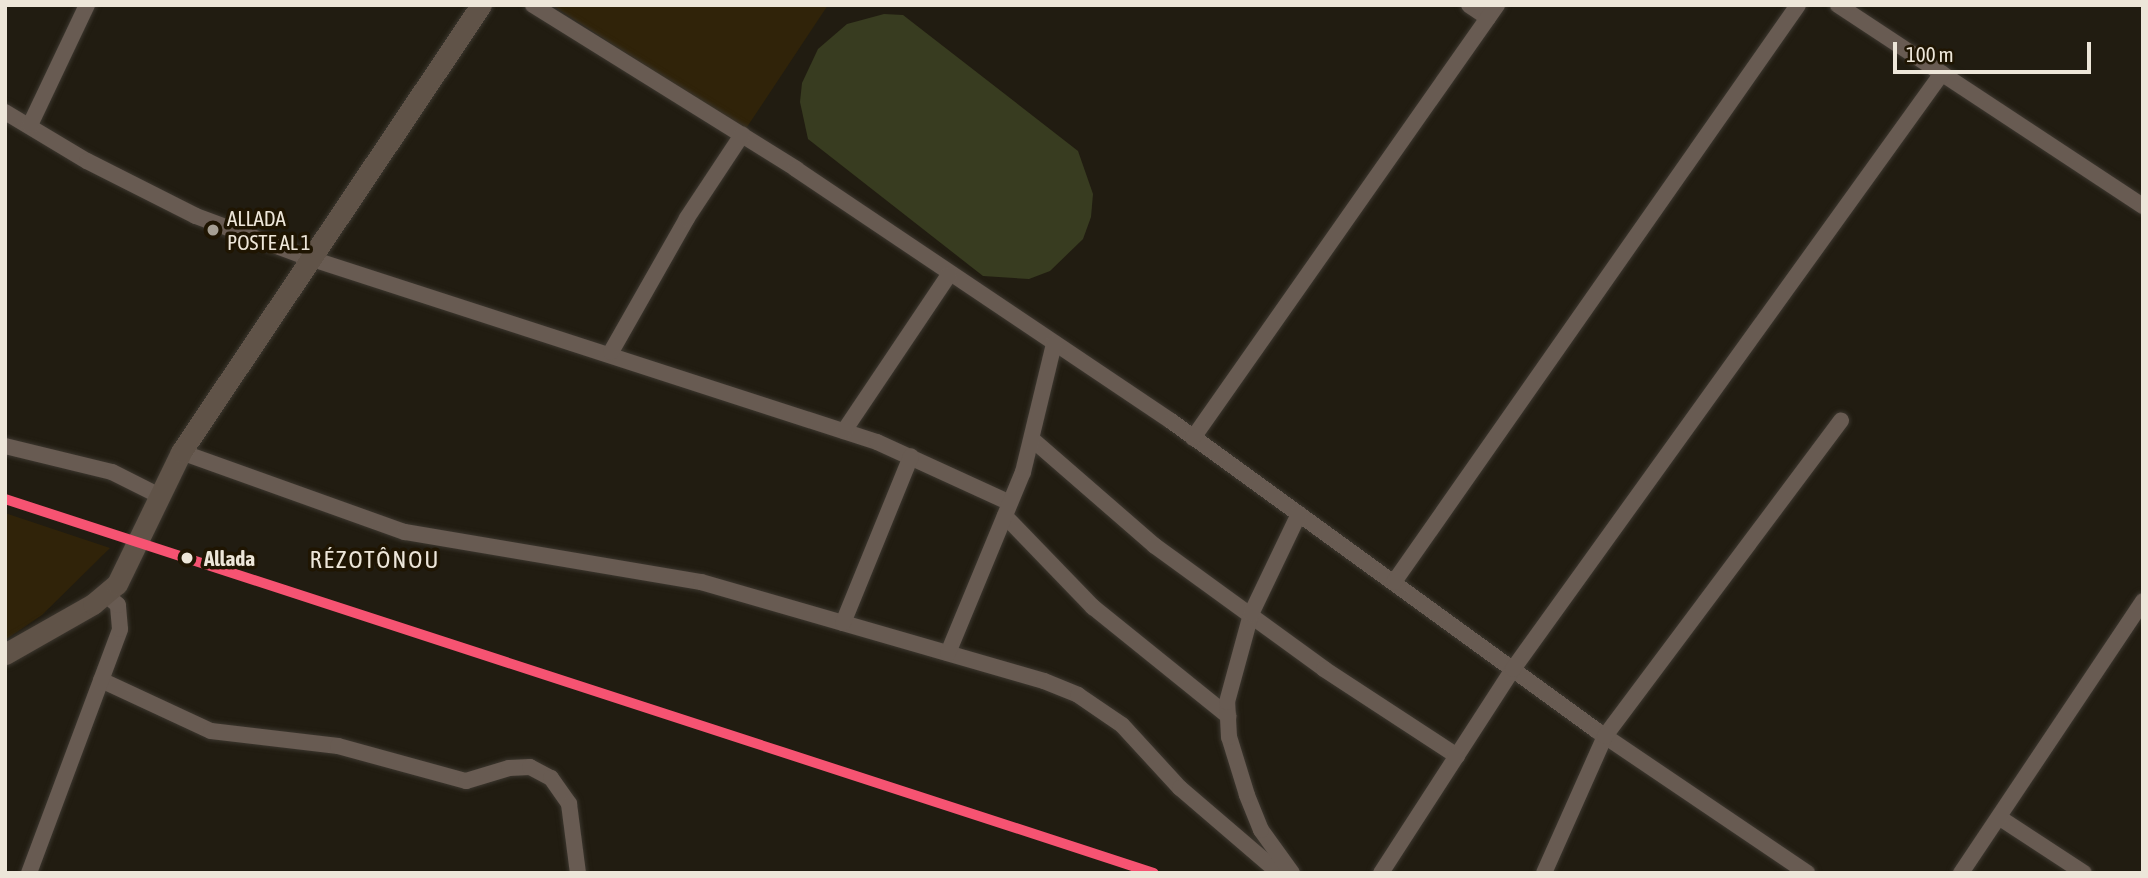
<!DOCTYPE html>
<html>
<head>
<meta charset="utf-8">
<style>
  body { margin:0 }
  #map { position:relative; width:2148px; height:878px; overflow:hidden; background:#211c11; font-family:"Asap Condensed",sans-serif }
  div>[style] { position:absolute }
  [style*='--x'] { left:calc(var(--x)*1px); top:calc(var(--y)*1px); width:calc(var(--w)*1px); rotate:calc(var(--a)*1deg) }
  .built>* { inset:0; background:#302309 }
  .green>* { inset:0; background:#383c20 }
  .roads { filter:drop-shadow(0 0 2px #3c372f) drop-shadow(0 0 2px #3c372f) }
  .street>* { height:16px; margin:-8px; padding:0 8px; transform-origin:8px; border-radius:8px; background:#685b52 }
  .secondary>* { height:21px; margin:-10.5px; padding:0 10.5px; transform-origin:10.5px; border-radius:10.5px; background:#605348 }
  .rail-1>* { height:10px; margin:-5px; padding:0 5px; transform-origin:5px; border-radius:5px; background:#f65372 }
  .dots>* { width:19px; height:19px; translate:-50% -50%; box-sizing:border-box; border:4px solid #1f1502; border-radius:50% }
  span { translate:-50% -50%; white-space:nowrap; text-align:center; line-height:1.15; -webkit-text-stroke:7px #1f1502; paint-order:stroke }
  .poi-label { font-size:21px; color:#ede6d9 }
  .left { translate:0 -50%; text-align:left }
  .stop-label { font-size:21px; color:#ede6d9; font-weight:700 }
  .quarter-label { font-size:24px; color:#ede6d9; letter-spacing:2px }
  .frame { position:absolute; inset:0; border:7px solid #ede6d9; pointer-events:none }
  .scale { position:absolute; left:1893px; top:42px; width:198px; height:32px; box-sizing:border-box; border:4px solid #ede6d9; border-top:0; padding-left:9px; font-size:21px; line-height:24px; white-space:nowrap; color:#ede6d9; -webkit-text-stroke:5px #1f1502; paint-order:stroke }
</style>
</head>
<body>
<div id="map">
  <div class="built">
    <i style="clip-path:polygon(552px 5px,828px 5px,745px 130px)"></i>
    <i style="clip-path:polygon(5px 513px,110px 548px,42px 615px,5px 640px)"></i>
  </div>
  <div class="green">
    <i style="clip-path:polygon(884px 14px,903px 15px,1078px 151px,1093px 194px,1091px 217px,1083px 239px,1050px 271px,1029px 279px,983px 276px,808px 139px,800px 102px,802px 83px,818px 49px,847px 24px)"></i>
  </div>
  <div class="roads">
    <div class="street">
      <i style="--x:533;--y:5;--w:310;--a:31.9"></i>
      <i style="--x:796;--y:169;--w:452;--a:33.9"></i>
      <i style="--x:1171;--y:421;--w:525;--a:36.02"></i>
      <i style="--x:1596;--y:730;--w:255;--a:34.1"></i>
      <i style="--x:1469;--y:5;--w:23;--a:34"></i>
      <i style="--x:1838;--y:5;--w:365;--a:33.4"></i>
      <i style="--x:5;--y:112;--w:96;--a:30.9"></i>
      <i style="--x:87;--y:161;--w:122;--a:26.8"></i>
      <i style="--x:196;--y:216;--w:121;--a:20.4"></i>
      <i style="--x:309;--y:258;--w:597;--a:17.95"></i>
      <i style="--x:877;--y:442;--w:146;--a:24.6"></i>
      <i style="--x:30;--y:125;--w:133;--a:-64.6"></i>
      <i style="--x:611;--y:352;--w:154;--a:-60.4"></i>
      <i style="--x:687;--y:218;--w:100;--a:-56.5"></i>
      <i style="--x:844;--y:431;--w:188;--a:-56.1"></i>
      <i style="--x:1193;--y:438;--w:529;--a:-54.93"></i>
      <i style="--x:1033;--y:440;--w:162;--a:41"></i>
      <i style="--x:1155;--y:546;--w:209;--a:36"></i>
      <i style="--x:1324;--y:669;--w:159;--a:33.2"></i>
      <i style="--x:5;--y:446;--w:110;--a:13.7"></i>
      <i style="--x:112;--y:472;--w:51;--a:26.6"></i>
      <i style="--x:181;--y:452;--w:238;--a:19.7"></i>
      <i style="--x:405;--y:532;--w:300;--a:9.6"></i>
      <i style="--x:701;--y:582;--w:357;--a:16.1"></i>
      <i style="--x:1044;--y:681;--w:37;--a:22"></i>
      <i style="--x:1078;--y:695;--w:53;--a:34.3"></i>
      <i style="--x:1122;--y:725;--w:86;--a:47.4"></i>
      <i style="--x:1180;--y:788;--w:130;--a:40.6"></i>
      <i style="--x:1005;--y:516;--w:127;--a:46"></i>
      <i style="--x:1093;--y:607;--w:174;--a:38.9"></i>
      <i style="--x:1394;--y:582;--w:704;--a:-55"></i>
      <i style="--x:843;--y:623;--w:180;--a:-67.8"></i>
      <i style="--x:948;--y:653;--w:196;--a:-67.5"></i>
      <i style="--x:1023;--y:472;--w:132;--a:-76.4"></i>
      <i style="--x:101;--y:680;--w:121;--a:24.9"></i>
      <i style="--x:211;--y:731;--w:128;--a:6.7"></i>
      <i style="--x:338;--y:746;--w:133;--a:15.3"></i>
      <i style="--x:466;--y:781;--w:45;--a:-16.8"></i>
      <i style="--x:509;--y:768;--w:21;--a:-3"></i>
      <i style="--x:530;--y:767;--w:24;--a:28"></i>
      <i style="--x:551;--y:778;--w:32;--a:55"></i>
      <i style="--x:569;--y:804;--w:70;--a:82.6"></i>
      <i style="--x:2000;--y:818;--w:100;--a:33.2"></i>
      <i style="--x:29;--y:873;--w:260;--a:-69.5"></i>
      <i style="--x:120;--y:629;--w:24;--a:-95"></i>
      <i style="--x:118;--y:605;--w:16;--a:-140"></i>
      <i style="--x:1292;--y:873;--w:53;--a:-125.8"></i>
      <i style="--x:1261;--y:830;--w:38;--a:-112"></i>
      <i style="--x:1247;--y:795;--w:61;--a:-107.2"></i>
      <i style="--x:1229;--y:737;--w:35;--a:-93"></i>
      <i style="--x:1227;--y:702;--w:91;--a:-74.7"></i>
      <i style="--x:1251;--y:614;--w:111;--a:-64.4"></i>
      <i style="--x:1381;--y:873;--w:243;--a:-57.1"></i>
      <i style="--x:1513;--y:669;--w:734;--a:-54.25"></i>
      <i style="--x:1544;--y:873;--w:150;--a:-66"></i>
      <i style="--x:1605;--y:736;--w:394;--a:-53.2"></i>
      <i style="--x:1961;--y:873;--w:327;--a:-56.2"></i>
    </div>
    <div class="secondary">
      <i style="--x:5;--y:654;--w:101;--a:-29.6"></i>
      <i style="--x:93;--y:604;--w:31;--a:-40"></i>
      <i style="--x:117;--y:584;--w:147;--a:-64.1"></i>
      <i style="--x:181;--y:452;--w:538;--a:-56.13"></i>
    </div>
  </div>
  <div class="rail-1">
    <i style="--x:5;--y:499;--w:1208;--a:18.03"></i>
  </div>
  <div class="dots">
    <i style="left:213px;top:230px;background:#a69f93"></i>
    <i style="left:187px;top:558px;background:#ede6d9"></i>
  </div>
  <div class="poi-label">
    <span class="left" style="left:227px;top:230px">ALLADA<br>POSTE AL 1</span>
  </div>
  <div class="stop-label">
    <span class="left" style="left:204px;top:558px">Allada</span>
  </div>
  <div class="quarter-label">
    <span style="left:375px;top:560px">RÉZOTÔNOU</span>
  </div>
  <div class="frame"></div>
  <div class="scale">100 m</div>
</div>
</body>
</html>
